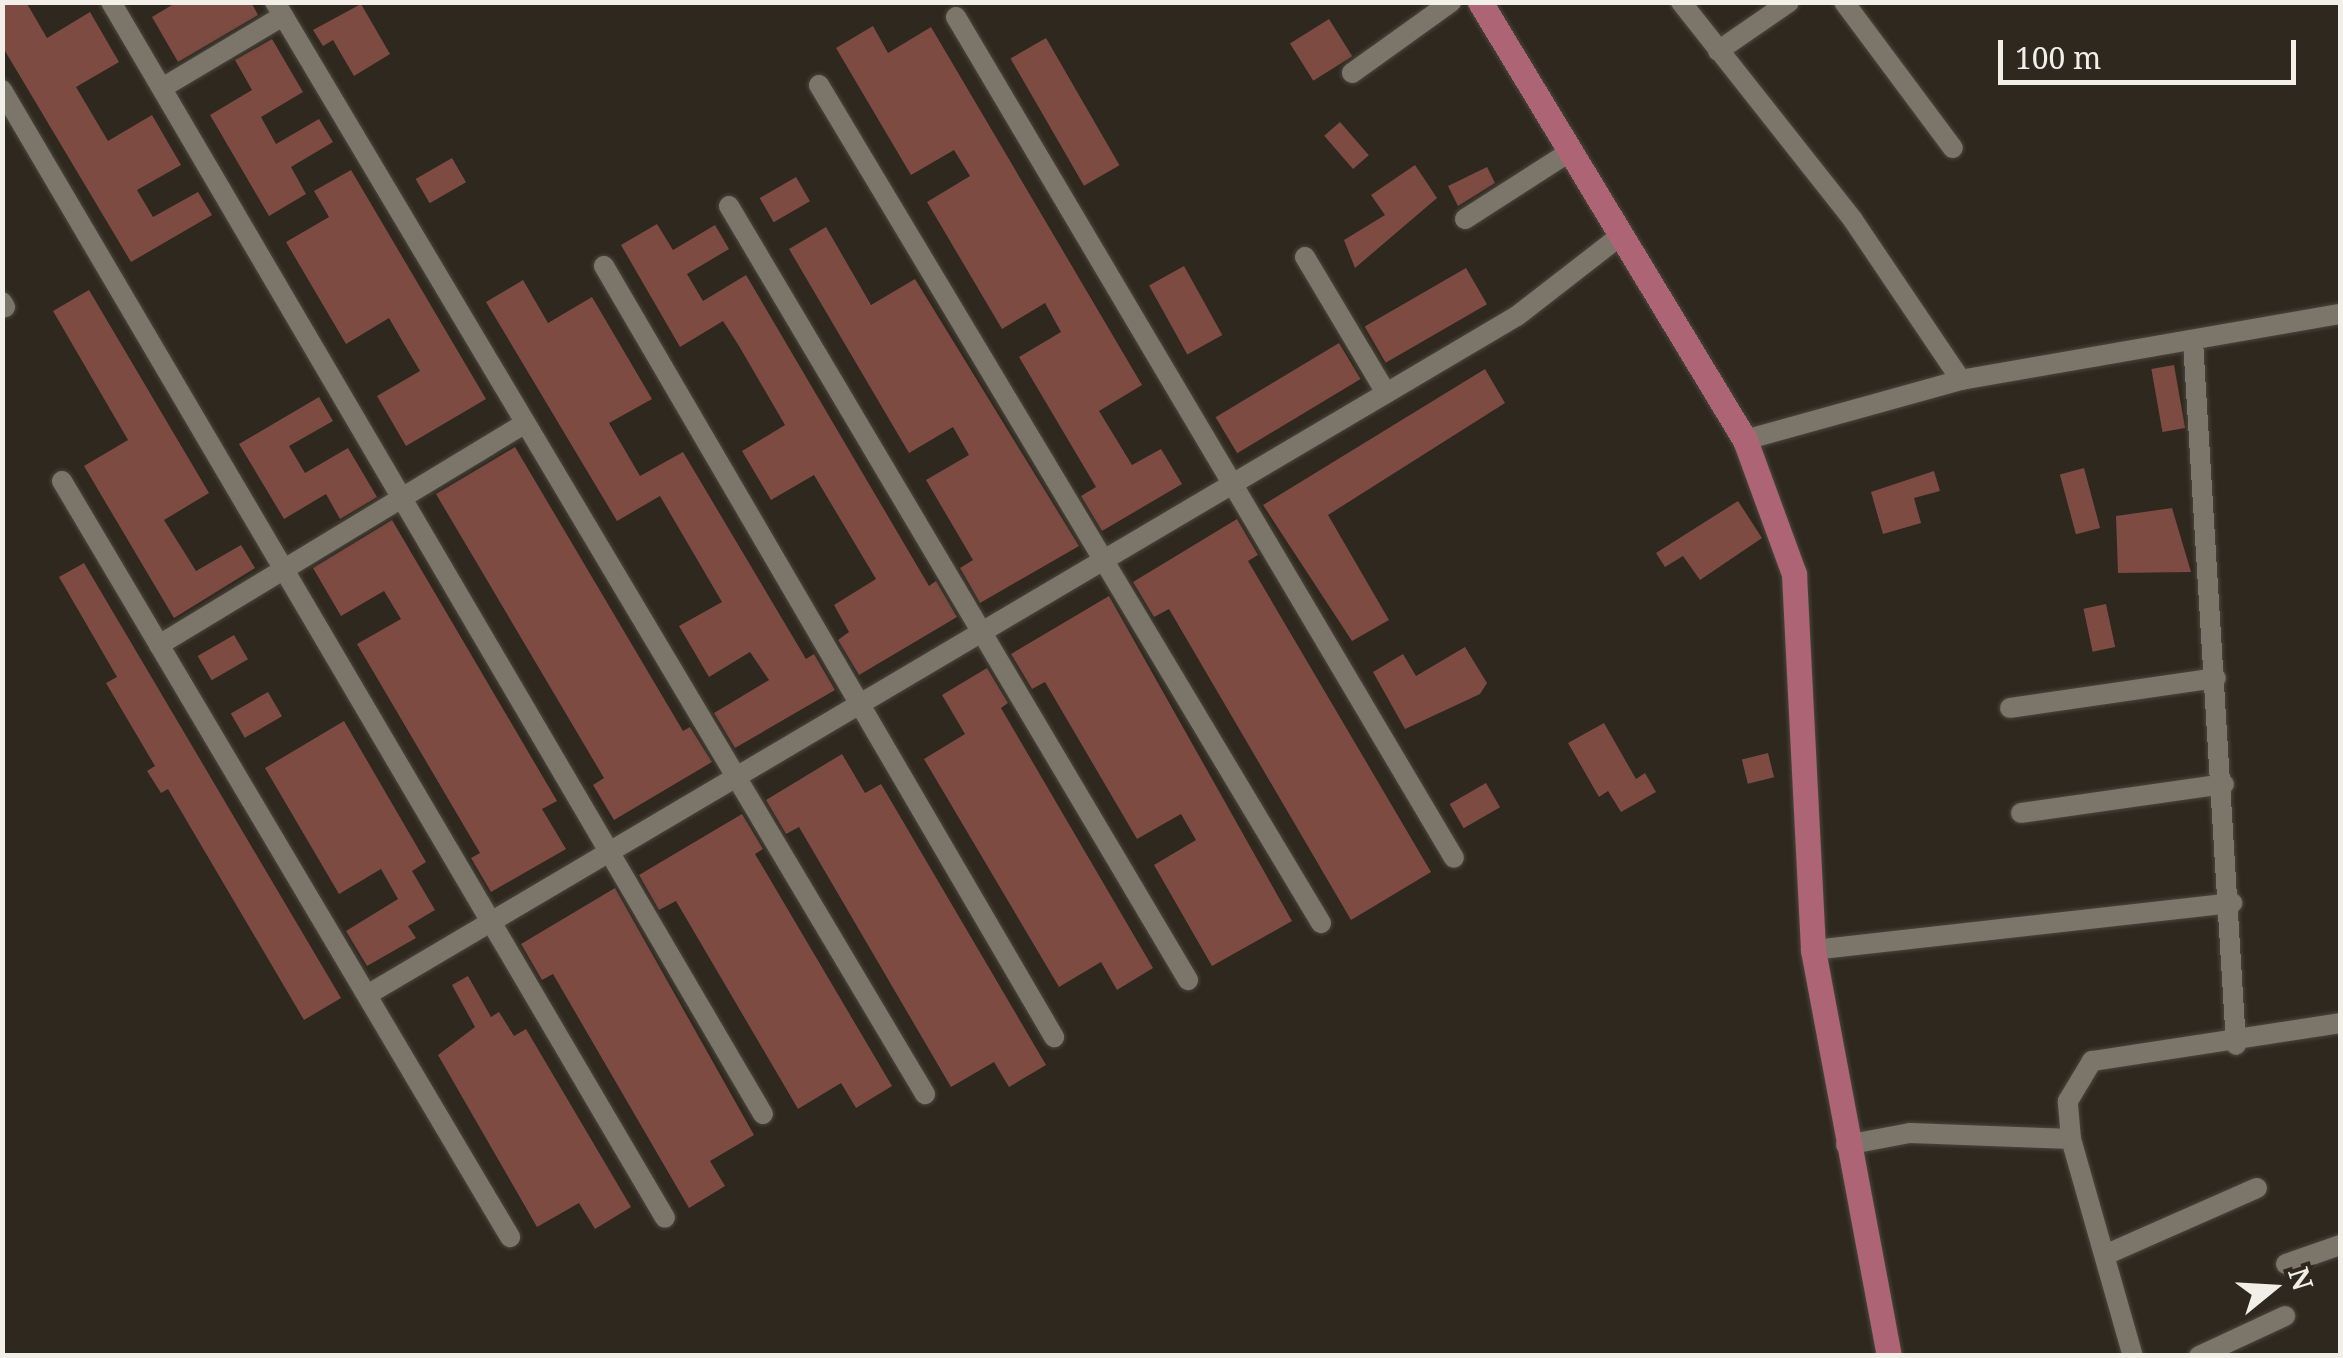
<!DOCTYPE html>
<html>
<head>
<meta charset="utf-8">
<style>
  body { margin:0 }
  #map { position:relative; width:2343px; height:1358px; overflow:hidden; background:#2e281e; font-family:"Noto Serif",serif }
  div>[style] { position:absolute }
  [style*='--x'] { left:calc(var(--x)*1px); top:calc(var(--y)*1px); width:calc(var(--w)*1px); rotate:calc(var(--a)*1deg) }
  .building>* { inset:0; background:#7d4b42; transform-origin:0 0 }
  .roads { filter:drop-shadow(0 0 2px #4b463e) drop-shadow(0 0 2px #4b463e) }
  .minor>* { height:20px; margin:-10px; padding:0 10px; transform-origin:10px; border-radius:10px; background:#7c7569 }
  .major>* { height:25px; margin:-12.5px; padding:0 12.5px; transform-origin:12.5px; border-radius:12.5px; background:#ad6474 }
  span { translate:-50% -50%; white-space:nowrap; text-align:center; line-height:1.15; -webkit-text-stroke:8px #2e281e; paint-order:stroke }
  .frame { position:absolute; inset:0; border:5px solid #f2eee8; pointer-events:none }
  .north { position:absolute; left:2223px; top:1238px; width:100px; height:100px; -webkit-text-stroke:8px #2e281e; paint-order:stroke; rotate:72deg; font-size:28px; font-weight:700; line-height:40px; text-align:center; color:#f2eee8 }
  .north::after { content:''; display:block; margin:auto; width:35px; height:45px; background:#f2eee8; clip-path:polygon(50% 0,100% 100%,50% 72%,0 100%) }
  .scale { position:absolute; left:1998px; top:40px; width:298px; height:45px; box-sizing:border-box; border:5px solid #f2eee8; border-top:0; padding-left:12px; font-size:30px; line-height:35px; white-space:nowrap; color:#f2eee8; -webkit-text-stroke:8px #2e281e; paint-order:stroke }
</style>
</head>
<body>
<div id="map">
  <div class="building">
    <i style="clip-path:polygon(2px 2px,26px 2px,47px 38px,90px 12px,119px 62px,76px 87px,108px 141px,152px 115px,181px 165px,137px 190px,153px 217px,198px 192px,212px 215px,131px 262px,2px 46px)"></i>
    <i style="clip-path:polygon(177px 2px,251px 2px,258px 15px,178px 62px,152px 17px)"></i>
    <i style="clip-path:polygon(361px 4px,390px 54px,354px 76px,333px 40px,323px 46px,313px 30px)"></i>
    <i style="left:1329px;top:19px;width:44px;height:46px;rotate:58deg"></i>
    <i style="clip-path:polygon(873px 26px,888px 53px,931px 27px,1142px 385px,1099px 411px,1132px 465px,1161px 449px,1182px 484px,1102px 531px,1081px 496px,1096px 487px,1019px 357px,1061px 332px,1045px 303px,1002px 329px,927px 202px,970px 176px,954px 150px,911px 175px,836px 48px)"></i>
    <i style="left:1046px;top:38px;width:147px;height:41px;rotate:60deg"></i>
    <i style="clip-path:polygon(272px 39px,303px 92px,261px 117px,276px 144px,319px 119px,333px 142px,291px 167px,306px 194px,269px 216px,210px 115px,252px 90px,235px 60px)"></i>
    <i style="left:1340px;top:122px;width:44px;height:21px;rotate:49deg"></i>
    <i style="left:452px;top:158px;width:28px;height:42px;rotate:60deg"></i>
    <i style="clip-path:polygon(1415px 165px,1437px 198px,1355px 268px,1344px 240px,1385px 215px,1371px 195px)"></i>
    <i style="clip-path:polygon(1487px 167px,1495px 183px,1458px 206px,1448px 186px)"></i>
    <i style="clip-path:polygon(351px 170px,486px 399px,406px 446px,377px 396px,420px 371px,404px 344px,389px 318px,346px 344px,286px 242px,329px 217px,314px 191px)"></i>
    <i style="left:796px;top:177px;width:28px;height:42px;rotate:60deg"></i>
    <i style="clip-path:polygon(657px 224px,673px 250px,715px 225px,729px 249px,687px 274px,703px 301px,746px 275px,929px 586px,936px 581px,957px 617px,859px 675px,838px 640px,849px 632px,834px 605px,876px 579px,814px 475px,771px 500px,742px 451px,785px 425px,739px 346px,723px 321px,680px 347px,621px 245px)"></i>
    <i style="clip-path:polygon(826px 227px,871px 305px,915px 279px,1079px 546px,980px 603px,960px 568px,973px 560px,926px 480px,969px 455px,953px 427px,909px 453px,789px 249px)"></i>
    <i style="left:1184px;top:266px;width:79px;height:40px;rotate:61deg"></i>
    <i style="left:1466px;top:268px;width:42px;height:117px;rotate:60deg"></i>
    <i style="clip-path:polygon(523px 280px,548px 323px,592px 297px,652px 399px,609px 423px,640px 476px,683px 452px,806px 659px,814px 654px,835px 690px,735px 748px,714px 713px,769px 680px,750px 652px,709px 677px,679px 626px,722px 602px,660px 496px,617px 521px,486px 302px)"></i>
    <i style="clip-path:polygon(89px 290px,209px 493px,164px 520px,181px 547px,196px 571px,241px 545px,255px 568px,174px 618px,84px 466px,128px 440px,53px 311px)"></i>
    <i style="left:1339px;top:343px;width:42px;height:144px;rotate:59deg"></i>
    <i style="left:2174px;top:365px;width:64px;height:23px;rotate:80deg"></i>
    <i style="clip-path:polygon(1485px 369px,1505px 403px,1328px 515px,1389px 620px,1352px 641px,1263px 505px)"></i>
    <i style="clip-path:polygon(319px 397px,333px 421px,289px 446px,305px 473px,348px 448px,377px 497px,340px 519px,326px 494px,284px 519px,239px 444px)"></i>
    <i style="clip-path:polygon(515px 447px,683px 731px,690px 727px,712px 762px,614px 820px,593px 785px,604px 778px,436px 494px)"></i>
    <i style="left:2084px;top:468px;width:62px;height:25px;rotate:75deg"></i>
    <i style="clip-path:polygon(1934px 471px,1940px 491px,1914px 498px,1921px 523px,1883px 534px,1871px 492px)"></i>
    <i style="clip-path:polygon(1738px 501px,1762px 538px,1700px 580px,1683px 556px,1665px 567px,1656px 553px)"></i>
    <i style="clip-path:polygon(2172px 508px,2191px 572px,2118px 573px,2116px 516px)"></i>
    <i style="clip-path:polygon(1237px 519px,1258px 555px,1248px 561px,1431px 872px,1351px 920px,1169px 609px,1154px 617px,1133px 582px)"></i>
    <i style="clip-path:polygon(392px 520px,557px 801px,542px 809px,566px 849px,491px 892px,471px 858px,480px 853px,357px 644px,401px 619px,384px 591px,341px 616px,313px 568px)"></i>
    <i style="clip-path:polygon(84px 563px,341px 998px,304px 1020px,168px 789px,161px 793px,147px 771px,155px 766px,106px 683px,117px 677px,59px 577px)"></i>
    <i style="clip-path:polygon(1109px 596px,1292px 921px,1212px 966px,1154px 865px,1196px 840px,1181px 814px,1137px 839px,1045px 682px,1032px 689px,1011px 654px)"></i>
    <i style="left:2106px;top:604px;width:44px;height:23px;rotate:78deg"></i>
    <i style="left:234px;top:635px;width:28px;height:42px;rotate:60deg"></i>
    <i style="clip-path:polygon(1465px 647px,1487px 683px,1480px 694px,1405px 729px,1373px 672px,1403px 654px,1416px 676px)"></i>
    <i style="clip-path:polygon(987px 668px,1008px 703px,1001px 708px,1153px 968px,1117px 990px,1101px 962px,1059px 987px,924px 759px,965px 734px,942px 695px)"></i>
    <i style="left:268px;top:692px;width:28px;height:43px;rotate:60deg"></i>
    <i style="clip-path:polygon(344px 721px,426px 862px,412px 871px,435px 910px,408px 926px,416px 938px,367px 966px,346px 931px,398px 899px,381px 869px,339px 894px,265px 768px)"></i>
    <i style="clip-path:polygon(1604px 723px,1636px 779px,1645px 773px,1656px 792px,1621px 812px,1608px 791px,1599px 797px,1568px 743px)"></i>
    <i style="left:1768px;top:753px;width:25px;height:27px;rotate:76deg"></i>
    <i style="clip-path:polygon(842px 754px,865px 793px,881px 784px,1046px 1065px,1009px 1087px,994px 1062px,951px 1087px,799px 827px,786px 834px,766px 800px)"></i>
    <i style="left:1486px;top:783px;width:28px;height:42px;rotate:60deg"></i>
    <i style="clip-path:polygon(742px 814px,763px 849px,755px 854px,892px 1086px,856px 1108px,841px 1083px,798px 1109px,676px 901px,659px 910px,639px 875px)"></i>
    <i style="clip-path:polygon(615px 888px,754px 1135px,710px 1161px,725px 1186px,689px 1208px,553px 974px,542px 980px,521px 944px)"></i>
    <i style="clip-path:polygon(468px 976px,491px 1017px,499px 1012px,514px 1036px,526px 1029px,631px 1207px,595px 1229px,579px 1203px,537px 1227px,438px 1055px,475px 1027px,452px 985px)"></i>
  </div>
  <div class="roads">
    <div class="minor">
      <i style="--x:111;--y:2;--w:1289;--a:59.62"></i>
      <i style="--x:275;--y:2;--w:1271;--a:59.24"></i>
      <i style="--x:1681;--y:2;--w:278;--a:51.7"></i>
      <i style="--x:1853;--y:220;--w:193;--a:56"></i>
      <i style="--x:1844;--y:2;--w:182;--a:53.3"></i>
      <i style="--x:956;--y:17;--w:977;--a:59.37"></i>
      <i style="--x:1718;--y:51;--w:86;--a:-34.6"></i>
      <i style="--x:1352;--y:73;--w:122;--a:-35.6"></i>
      <i style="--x:819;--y:85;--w:977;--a:59.08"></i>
      <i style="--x:162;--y:88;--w:141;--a:-30.8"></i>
      <i style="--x:2;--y:90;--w:1308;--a:59.55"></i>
      <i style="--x:729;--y:206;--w:900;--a:59.33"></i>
      <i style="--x:1465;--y:219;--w:122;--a:-32.7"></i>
      <i style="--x:1305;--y:257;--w:158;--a:59.2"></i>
      <i style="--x:604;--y:266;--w:893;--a:59.73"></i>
      <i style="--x:2;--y:302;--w:6;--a:59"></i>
      <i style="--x:2193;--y:341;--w:705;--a:86.5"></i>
      <i style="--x:1745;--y:440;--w:224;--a:-15.5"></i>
      <i style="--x:1961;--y:380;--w:385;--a:-9.9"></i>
      <i style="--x:62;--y:481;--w:879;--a:59.35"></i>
      <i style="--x:159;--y:645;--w:428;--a:-31.2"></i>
      <i style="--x:2010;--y:708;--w:208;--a:-8.3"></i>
      <i style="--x:2021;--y:813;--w:205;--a:-8.1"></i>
      <i style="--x:1813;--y:950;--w:422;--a:-6.4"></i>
      <i style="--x:367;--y:995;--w:1335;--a:-30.56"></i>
      <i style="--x:1517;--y:316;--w:129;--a:-37.8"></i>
      <i style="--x:2071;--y:1139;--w:226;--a:74.1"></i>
      <i style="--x:1846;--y:1145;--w:65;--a:-10.6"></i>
      <i style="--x:1910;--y:1133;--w:161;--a:2.1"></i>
      <i style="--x:2071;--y:1139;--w:38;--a:-95"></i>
      <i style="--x:2068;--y:1101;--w:47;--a:-59"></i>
      <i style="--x:2092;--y:1061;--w:251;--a:-8.7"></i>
      <i style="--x:2105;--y:1255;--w:166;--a:-23.8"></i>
      <i style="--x:2286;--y:1264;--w:57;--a:-19.4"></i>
      <i style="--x:2199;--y:1356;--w:95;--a:-24.9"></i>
    </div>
    <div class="major">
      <i style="--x:1480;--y:2;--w:512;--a:58.83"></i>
      <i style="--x:1745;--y:440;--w:143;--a:69.9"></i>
      <i style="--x:1794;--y:574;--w:376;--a:87.1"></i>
      <i style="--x:1813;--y:950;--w:413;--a:79.4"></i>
    </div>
  </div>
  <div class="frame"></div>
  <div class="north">N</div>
  <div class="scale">100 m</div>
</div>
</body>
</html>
